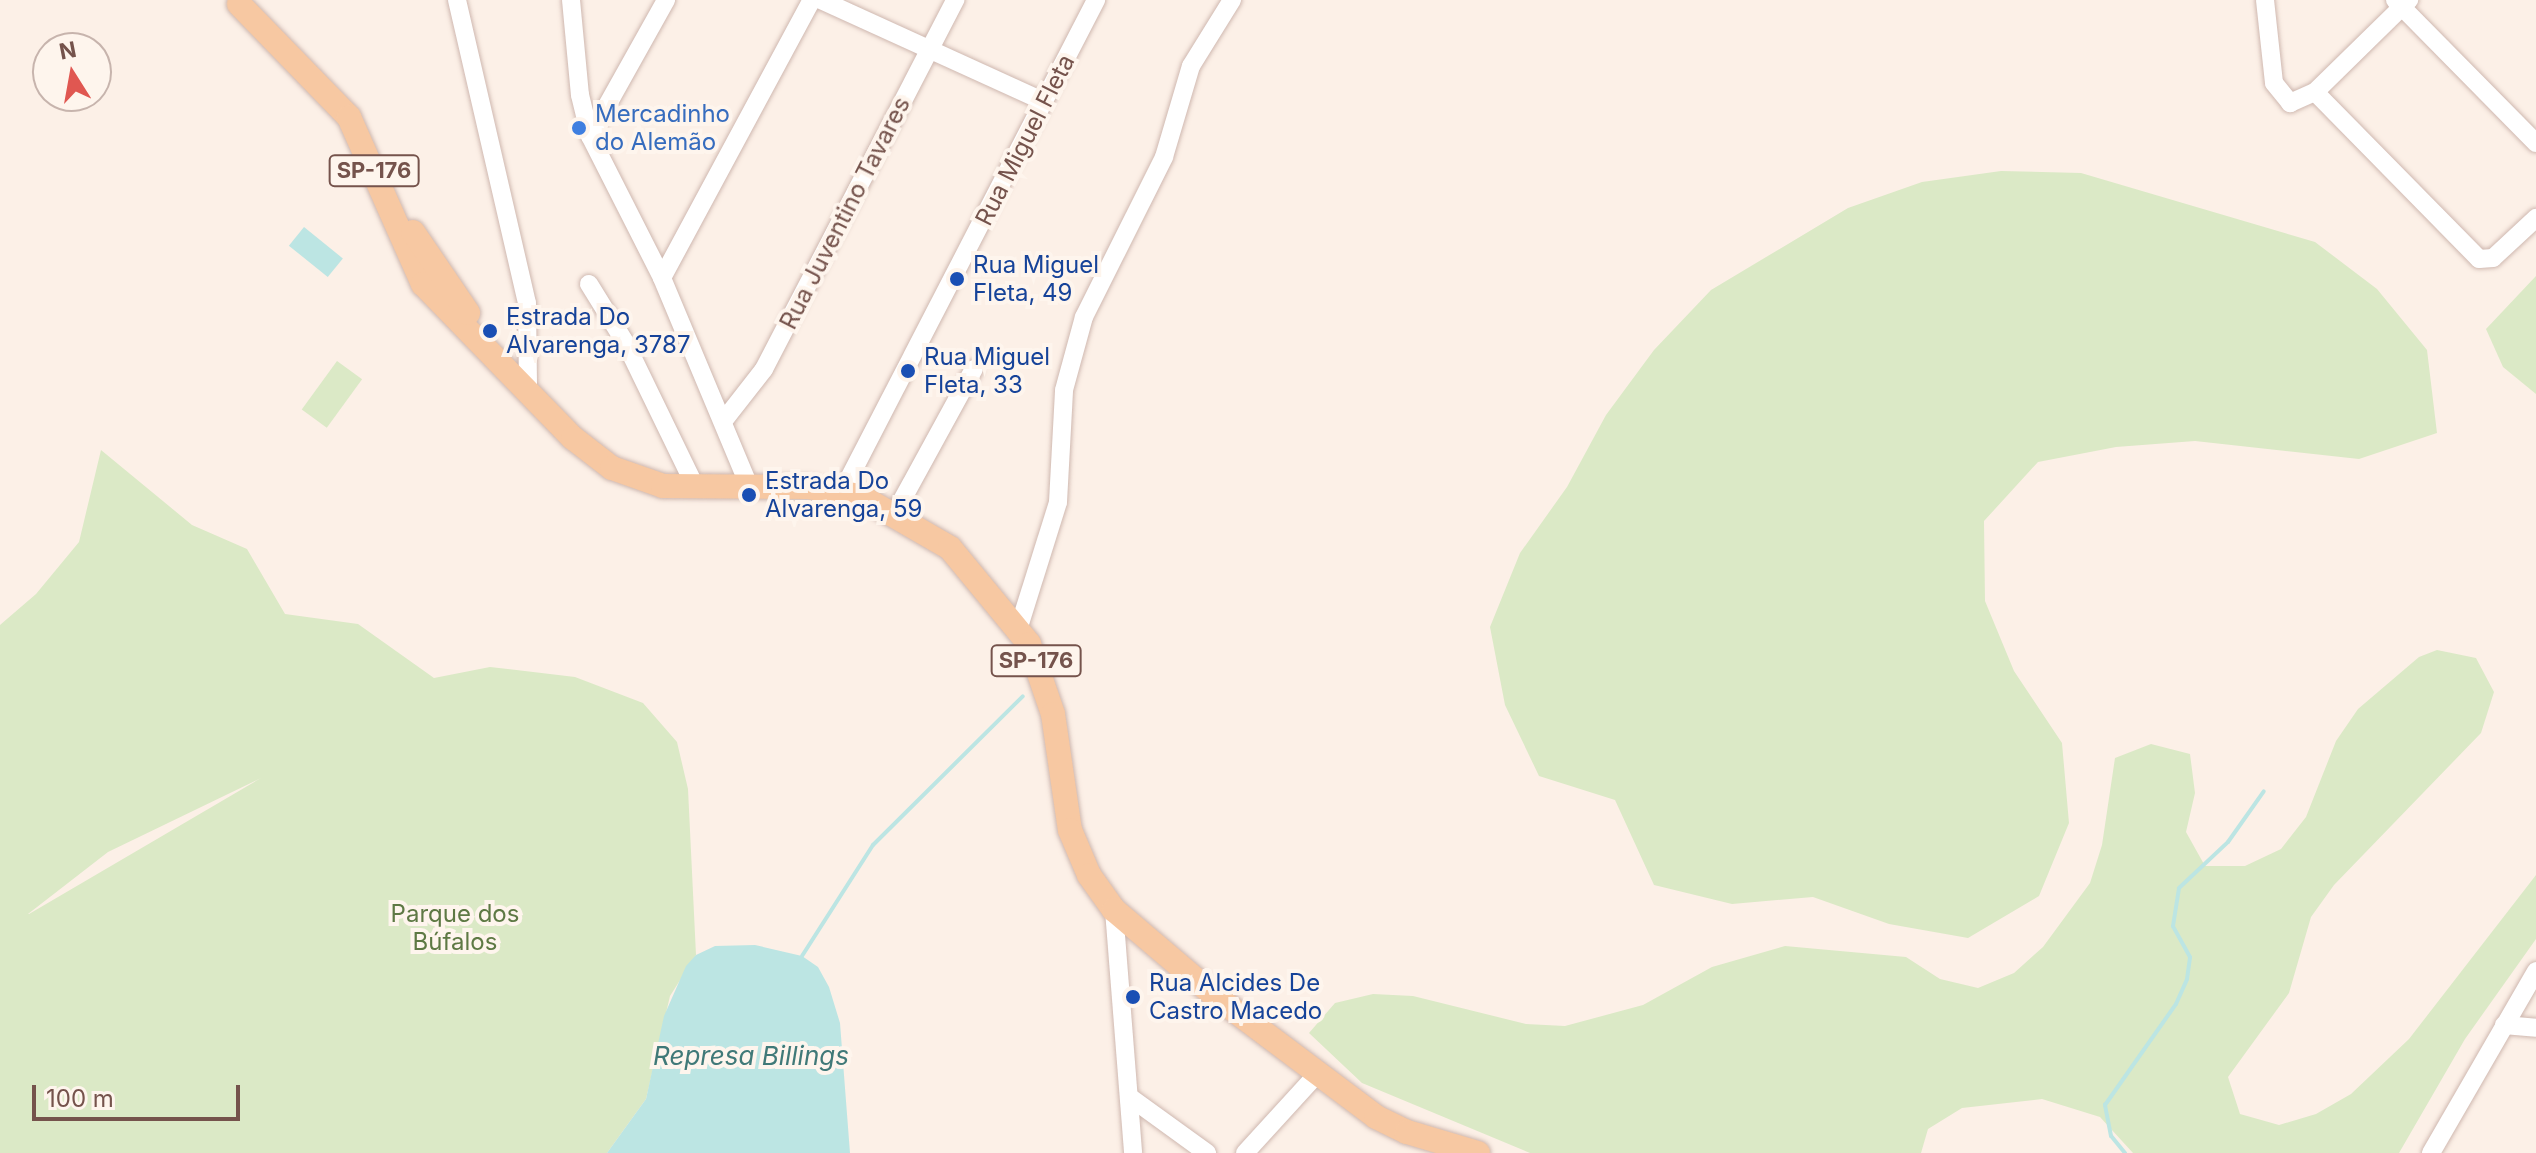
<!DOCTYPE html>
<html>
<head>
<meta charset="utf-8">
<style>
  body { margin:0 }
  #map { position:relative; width:2536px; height:1153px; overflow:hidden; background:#fcf0e7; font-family:Inter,sans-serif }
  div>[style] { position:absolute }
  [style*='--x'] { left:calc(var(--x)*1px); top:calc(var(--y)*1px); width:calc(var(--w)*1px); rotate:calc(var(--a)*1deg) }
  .green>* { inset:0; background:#dbe9c6; transform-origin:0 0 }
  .water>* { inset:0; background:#bce5e3; transform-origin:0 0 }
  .stream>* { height:4px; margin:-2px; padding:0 2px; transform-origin:2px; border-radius:2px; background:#bce5e3 }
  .roads { filter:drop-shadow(0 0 2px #cfb8b0) drop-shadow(0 0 2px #cfb8b0) }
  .minor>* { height:18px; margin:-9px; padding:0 9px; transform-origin:9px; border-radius:9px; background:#fff }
  .major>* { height:24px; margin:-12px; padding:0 12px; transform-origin:12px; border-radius:12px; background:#f7c8a2 }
  .dots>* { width:22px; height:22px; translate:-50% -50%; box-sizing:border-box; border:4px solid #fef5ed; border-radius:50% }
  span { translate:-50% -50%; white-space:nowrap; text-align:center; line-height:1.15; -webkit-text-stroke:8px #fef5ed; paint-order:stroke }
  .shield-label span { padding:2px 6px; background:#fef5ed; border:2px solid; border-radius:6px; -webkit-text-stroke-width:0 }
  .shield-label { font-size:22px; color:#75534c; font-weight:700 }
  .shop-label { font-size:24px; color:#366cbe }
  .left { translate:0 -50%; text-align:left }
  .street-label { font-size:24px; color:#75534c }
  .transit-label { font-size:24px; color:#164399 }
  .park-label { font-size:24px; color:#5e7944 }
  .water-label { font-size:26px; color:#407978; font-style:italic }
  .north { position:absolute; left:32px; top:32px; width:80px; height:80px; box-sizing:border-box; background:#fef5ed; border:2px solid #c7b4ad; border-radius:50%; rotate:349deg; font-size:22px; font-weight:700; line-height:32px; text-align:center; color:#75534c }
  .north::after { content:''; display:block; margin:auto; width:28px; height:36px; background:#e05751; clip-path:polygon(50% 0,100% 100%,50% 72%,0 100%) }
  .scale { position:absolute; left:32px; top:1085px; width:208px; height:36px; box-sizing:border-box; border:4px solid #75534c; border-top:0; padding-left:10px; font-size:24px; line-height:28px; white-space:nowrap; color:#75534c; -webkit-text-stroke:6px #fef5ed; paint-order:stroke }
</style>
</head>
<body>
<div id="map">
  <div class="green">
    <i style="clip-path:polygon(2001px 171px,2081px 173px,2315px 242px,2377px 289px,2427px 350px,2437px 433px,2359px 459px,2195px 441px,2116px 447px,2038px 462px,1984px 521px,1985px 601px,2014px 671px,2062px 743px,2069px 823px,2039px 896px,1968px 938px,1889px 924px,1813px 897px,1732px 904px,1654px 885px,1615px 800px,1539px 776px,1505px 705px,1490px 627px,1520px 553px,1567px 487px,1606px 415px,1654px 350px,1711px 290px,1848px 208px,1922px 182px)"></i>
    <i style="clip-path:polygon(2536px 276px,2536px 394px,2503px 367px,2486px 329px)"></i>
    <i style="left:337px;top:361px;width:31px;height:60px;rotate:36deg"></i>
    <i style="clip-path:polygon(evenodd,101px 450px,192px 525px,247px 549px,285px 614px,358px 624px,434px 678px,490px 667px,575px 677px,643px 703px,677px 742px,688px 789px,696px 955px,670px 996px,646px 1099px,607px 1153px,0 1153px,0 625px,36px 594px,79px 542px,101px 450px,261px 778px,29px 914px,28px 914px,108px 852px,261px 778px)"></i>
    <i style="clip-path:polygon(2437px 650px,2476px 658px,2494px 692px,2481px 733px,2334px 885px,2311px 917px,2289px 993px,2228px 1077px,2240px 1114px,2279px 1125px,2316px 1114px,2351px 1094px,2409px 1039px,2536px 875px,2536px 939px,2465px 1039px,2399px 1153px,2133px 1153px,2100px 1117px,2042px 1099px,1962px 1108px,1928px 1129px,1921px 1153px,1530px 1153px,1362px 1083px,1309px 1033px,1335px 1003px,1373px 994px,1413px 996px,1526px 1024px,1565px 1026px,1643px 1005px,1712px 967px,1785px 946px,1906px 957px,1940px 979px,1978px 988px,2014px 973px,2043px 947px,2090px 883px,2102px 845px,2115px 758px,2151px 744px,2190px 754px,2195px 793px,2186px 832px,2205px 866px,2245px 866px,2281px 849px,2306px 817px,2336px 741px,2358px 709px,2419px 657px)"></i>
  </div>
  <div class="water">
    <i style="left:304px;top:227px;width:50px;height:24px;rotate:39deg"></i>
    <i style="clip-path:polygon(755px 945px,802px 956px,818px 967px,829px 987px,840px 1023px,850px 1153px,607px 1153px,646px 1099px,664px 1016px,686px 966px,696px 955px,715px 946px)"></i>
  </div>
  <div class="stream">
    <i style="--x:802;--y:956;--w:132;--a:-57.4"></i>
    <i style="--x:873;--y:845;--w:211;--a:-44.8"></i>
    <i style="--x:2125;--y:1153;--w:22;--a:-129"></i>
    <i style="--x:2111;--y:1136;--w:32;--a:-101"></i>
    <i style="--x:2105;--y:1105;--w:123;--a:-54.9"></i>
    <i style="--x:2176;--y:1004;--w:27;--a:-66"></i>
    <i style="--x:2187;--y:979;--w:22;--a:-82"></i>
    <i style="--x:2190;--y:957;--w:35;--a:-119"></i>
    <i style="--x:2173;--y:926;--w:38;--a:-81"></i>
    <i style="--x:2179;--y:888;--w:67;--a:-43.2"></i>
    <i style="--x:2228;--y:842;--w:62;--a:-54.8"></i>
  </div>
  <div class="roads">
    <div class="minor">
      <i style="--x:457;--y:0;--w:311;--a:77"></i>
      <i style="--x:527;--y:303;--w:87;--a:89.3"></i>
      <i style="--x:571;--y:0;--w:95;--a:84.6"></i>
      <i style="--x:580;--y:95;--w:42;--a:76.3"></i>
      <i style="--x:590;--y:136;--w:159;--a:63.1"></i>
      <i style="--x:662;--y:278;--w:228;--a:67.3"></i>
      <i style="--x:821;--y:0;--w:244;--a:24.5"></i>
      <i style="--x:2265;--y:0;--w:83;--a:83.8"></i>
      <i style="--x:2274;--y:83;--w:26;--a:51"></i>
      <i style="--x:2290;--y:103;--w:27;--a:-24"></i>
      <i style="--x:2315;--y:92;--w:132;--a:-44.4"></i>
      <i style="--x:2395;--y:0;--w:201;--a:45.4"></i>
      <i style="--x:2315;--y:92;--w:234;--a:45.5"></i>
      <i style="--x:2479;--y:259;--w:14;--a:-4"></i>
      <i style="--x:2493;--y:258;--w:59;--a:-42.9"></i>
      <i style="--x:590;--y:136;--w:156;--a:-60.8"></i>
      <i style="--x:662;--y:278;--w:316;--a:-61.7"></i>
      <i style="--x:589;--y:284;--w:70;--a:58.3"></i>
      <i style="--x:626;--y:344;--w:160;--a:64.1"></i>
      <i style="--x:725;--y:419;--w:63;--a:-52"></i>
      <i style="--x:764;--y:369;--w:416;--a:-62.6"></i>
      <i style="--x:842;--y:492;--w:554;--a:-62.69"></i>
      <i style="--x:895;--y:513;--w:164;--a:-61.3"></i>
      <i style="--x:1018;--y:630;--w:134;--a:-72.6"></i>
      <i style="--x:1058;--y:502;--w:112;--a:-86.9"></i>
      <i style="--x:1064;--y:390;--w:76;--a:-74.7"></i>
      <i style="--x:1084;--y:317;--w:179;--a:-63.4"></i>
      <i style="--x:1164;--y:157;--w:95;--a:-73.5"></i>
      <i style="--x:1191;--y:66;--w:78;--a:-58.2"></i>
      <i style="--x:1114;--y:910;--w:244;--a:85.5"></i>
      <i style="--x:2504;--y:1025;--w:32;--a:5"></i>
      <i style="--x:1131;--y:1098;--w:94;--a:35.9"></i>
      <i style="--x:1245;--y:1153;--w:108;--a:-47.6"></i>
      <i style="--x:2431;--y:1153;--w:210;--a:-60"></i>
    </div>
    <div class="major">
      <i style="--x:239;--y:4;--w:158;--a:45.8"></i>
      <i style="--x:349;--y:117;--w:183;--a:66.1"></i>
      <i style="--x:423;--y:284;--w:215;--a:45.8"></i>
      <i style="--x:573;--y:438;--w:49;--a:37.6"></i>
      <i style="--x:612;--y:468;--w:54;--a:19.4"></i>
      <i style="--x:663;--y:486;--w:145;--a:0.4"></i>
      <i style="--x:808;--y:487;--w:53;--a:9.8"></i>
      <i style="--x:860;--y:496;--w:104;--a:30"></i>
      <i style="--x:950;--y:548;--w:124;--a:50.5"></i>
      <i style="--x:1029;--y:644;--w:74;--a:71.1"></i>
      <i style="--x:1053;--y:714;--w:117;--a:81.7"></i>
      <i style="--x:1070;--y:830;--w:49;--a:67.1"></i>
      <i style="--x:1089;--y:875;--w:43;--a:54.5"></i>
      <i style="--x:1114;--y:910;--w:133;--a:40.4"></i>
      <i style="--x:1215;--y:996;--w:201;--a:36.9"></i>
      <i style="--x:1376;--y:1117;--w:34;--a:26"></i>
      <i style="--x:1407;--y:1132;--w:74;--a:16.5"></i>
      <i style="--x:413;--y:232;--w:98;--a:55.8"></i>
    </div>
  </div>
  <div class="dots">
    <i style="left:579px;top:128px;background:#3f7fe0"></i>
    <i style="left:957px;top:279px;background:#1a4fb4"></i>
    <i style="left:490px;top:331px;background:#1a4fb4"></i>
    <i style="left:908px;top:371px;background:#1a4fb4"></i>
    <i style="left:749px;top:495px;background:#1a4fb4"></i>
    <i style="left:1133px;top:997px;background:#1a4fb4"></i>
  </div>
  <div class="shield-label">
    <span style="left:374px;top:171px">SP-176</span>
    <span style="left:1036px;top:661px">SP-176</span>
  </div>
  <div class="shop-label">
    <span class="left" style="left:595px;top:128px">Mercadinho<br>do Alemão</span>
  </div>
  <div class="street-label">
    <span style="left:1025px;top:140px;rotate:-63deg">Rua Miguel Fleta</span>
    <span style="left:845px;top:213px;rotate:-63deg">Rua Juventino Tavares</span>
  </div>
  <div class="transit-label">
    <span class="left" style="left:973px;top:279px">Rua Miguel<br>Fleta, 49</span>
    <span class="left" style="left:506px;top:331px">Estrada Do<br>Alvarenga, 3787</span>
    <span class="left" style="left:924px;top:371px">Rua Miguel<br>Fleta, 33</span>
    <span class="left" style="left:765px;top:495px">Estrada Do<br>Alvarenga, 59</span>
    <span class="left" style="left:1149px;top:997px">Rua Alcides De<br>Castro Macedo</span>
  </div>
  <div class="park-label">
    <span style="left:455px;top:928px">Parque dos<br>Búfalos</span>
  </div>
  <div class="water-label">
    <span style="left:751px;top:1056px">Represa Billings</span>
  </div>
  <div class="north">N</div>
  <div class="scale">100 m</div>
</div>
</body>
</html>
